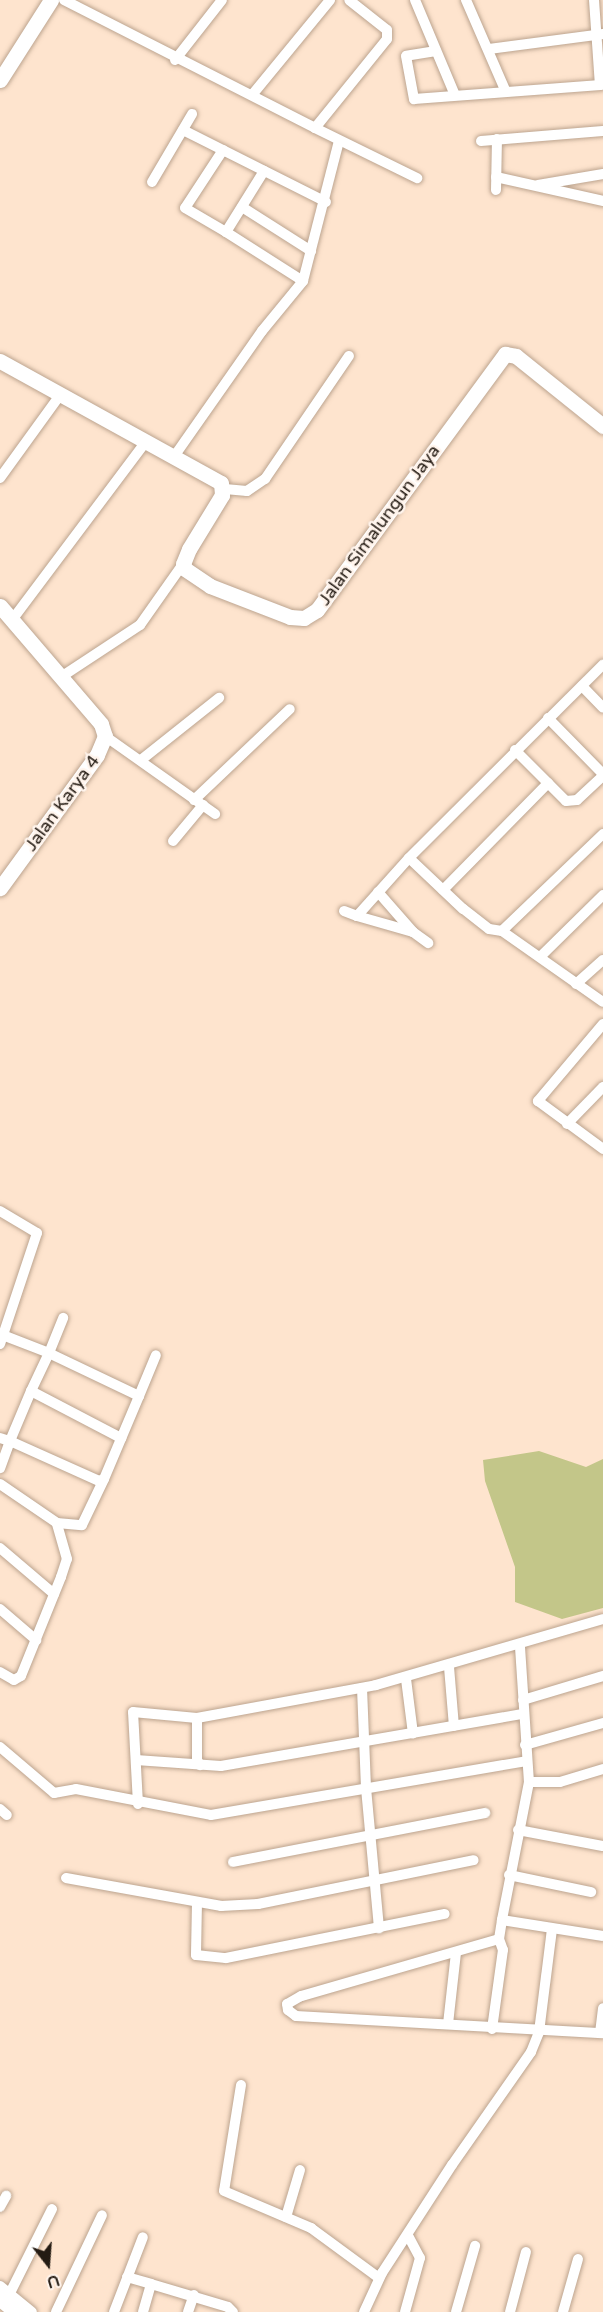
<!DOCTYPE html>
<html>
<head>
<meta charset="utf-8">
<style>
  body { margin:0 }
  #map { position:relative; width:603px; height:2312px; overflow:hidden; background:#fee4ce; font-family:"Varela Round",sans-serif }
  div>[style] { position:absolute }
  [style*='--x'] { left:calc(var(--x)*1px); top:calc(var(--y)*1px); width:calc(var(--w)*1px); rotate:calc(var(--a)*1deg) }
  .green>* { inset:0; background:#c3c689 }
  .roads { filter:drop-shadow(0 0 2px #bca48f) drop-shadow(0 0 2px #bca48f) }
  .street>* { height:10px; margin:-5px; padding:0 5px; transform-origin:5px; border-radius:5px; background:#fff }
  .secondary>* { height:15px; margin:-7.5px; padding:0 7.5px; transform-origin:7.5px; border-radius:7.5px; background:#fff }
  span { translate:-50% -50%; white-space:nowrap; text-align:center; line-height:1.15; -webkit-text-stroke:5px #fff4ec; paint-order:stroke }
  .street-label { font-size:18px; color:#241b13 }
  .north { position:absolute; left:18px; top:2234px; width:60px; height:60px; -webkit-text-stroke:4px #fff4ec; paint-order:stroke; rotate:163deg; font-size:16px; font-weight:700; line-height:24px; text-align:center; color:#241b13 }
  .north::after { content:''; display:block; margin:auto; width:21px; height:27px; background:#241b13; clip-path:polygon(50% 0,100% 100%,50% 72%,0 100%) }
</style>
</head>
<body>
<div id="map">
  <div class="green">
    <i style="clip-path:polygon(539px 1451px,586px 1467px,603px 1459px,603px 1608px,562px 1619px,515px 1602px,515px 1567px,485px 1481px,483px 1460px)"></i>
  </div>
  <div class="roads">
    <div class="street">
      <i style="--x:64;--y:0;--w:282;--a:27"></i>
      <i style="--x:315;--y:128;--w:114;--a:-51"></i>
      <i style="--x:387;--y:39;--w:9;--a:-90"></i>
      <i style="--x:387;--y:30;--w:48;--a:-141.7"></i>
      <i style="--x:415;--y:0;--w:103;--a:67.2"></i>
      <i style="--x:466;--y:0;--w:100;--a:66.5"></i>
      <i style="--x:594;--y:0;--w:85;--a:86"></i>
      <i style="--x:600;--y:85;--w:3;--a:-18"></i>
      <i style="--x:489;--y:49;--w:115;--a:-7.5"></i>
      <i style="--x:436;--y:51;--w:30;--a:171"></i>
      <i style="--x:406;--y:56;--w:44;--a:79.5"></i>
      <i style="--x:414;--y:99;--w:187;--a:-4.3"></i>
      <i style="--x:175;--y:60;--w:76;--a:-51.9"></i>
      <i style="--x:252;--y:95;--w:123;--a:-50.6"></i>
      <i style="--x:315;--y:128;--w:114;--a:26.1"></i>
      <i style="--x:183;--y:130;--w:160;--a:26.7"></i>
      <i style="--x:481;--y:141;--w:122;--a:-4.7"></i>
      <i style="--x:223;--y:150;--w:69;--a:123.2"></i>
      <i style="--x:185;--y:208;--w:48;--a:30.3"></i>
      <i style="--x:226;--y:232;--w:72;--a:-58.1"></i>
      <i style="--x:496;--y:177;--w:110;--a:12.6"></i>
      <i style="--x:152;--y:182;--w:79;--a:-59.5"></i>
      <i style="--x:538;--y:185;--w:66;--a:-9.6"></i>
      <i style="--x:496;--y:190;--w:51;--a:-88.9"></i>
      <i style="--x:242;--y:207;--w:82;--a:32.5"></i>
      <i style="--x:226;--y:232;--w:91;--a:32.5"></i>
      <i style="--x:173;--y:458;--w:155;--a:-55"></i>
      <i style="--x:262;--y:331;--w:65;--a:-50.6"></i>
      <i style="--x:303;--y:281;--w:145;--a:-75.6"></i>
      <i style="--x:0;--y:478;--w:102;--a:-54.1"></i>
      <i style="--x:225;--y:489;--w:22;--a:5"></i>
      <i style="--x:247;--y:491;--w:22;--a:-34"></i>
      <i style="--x:265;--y:479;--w:149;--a:-55.7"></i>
      <i style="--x:12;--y:620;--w:220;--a:-53.1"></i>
      <i style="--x:61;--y:677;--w:95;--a:-33.4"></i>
      <i style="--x:140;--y:625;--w:75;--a:-54.8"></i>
      <i style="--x:582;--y:686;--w:30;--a:46"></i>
      <i style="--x:548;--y:718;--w:78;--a:45.5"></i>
      <i style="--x:105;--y:736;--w:135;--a:35.3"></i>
      <i style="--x:515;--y:750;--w:72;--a:45"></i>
      <i style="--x:566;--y:801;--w:11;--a:-5"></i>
      <i style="--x:577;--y:800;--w:35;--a:-43"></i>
      <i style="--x:141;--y:760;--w:100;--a:-38.5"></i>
      <i style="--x:194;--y:800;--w:132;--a:-43.5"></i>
      <i style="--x:603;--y:834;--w:140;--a:136.2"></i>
      <i style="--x:502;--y:931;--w:123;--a:35.1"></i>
      <i style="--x:173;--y:841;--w:47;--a:-50.2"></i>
      <i style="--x:409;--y:858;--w:78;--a:131.9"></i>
      <i style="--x:357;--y:916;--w:58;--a:15.9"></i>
      <i style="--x:413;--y:932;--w:19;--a:36"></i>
      <i style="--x:443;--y:890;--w:150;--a:-45.5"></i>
      <i style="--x:378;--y:892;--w:53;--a:48.8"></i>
      <i style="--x:344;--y:911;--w:14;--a:21"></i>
      <i style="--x:502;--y:931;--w:13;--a:-171"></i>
      <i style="--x:489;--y:929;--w:33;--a:-142"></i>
      <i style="--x:463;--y:909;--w:74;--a:-136.6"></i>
      <i style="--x:409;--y:858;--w:274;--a:-44.9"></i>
      <i style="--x:541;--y:956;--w:87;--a:-44.5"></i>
      <i style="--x:576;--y:984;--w:36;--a:-42"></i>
      <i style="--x:603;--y:1024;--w:101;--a:130.2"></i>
      <i style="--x:538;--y:1101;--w:81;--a:36.4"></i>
      <i style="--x:567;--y:1124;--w:52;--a:-45.8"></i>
      <i style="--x:0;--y:1211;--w:43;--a:30.7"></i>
      <i style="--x:37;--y:1233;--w:117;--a:108.4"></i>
      <i style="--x:0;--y:1334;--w:53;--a:21.2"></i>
      <i style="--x:49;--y:1353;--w:38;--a:-68"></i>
      <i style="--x:31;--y:1391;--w:102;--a:27.6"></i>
      <i style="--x:139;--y:1396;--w:44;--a:-67.5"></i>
      <i style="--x:0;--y:1438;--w:10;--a:17"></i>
      <i style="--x:10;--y:1441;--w:98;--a:24.2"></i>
      <i style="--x:99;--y:1481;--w:5;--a:-22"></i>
      <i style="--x:104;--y:1479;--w:90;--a:-67.1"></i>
      <i style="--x:139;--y:1396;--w:100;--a:-154.5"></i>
      <i style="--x:49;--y:1353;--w:42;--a:115.3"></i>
      <i style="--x:31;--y:1391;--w:54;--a:112.8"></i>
      <i style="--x:10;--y:1441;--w:29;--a:110"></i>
      <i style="--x:0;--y:1484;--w:69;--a:34.4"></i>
      <i style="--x:57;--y:1523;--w:25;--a:5"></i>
      <i style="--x:82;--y:1525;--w:51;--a:-64.4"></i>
      <i style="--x:0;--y:1548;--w:71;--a:40.4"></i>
      <i style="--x:0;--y:1609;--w:48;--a:40.7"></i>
      <i style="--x:520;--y:1647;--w:135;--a:86.2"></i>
      <i style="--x:529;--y:1782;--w:141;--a:101.1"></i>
      <i style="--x:502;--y:1920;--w:102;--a:9"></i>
      <i style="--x:449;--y:1667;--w:59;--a:85.2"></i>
      <i style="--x:0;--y:1672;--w:16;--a:30"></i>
      <i style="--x:14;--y:1680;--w:8;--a:-30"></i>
      <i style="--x:21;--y:1676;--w:107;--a:-68"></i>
      <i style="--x:61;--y:1577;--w:19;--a:-72"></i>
      <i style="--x:67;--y:1559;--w:37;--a:-106"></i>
      <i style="--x:406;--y:1679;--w:55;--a:82.7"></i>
      <i style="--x:362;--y:1688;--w:100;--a:87.7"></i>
      <i style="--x:366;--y:1788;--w:141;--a:84.7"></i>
      <i style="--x:523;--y:1700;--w:84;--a:-16.7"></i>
      <i style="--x:197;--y:1718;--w:42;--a:90"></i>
      <i style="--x:197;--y:1760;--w:6;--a:59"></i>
      <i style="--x:525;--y:1745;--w:81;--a:-15.8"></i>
      <i style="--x:0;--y:1747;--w:71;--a:40.4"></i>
      <i style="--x:54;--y:1793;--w:22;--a:-10"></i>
      <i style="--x:76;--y:1789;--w:137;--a:10.9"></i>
      <i style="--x:211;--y:1815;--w:320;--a:-9.7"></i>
      <i style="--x:136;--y:1760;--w:85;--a:4"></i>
      <i style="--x:221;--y:1766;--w:306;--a:-9.8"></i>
      <i style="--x:529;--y:1782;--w:31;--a:0"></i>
      <i style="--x:560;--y:1782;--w:45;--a:-16.8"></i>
      <i style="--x:138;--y:1804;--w:92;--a:-93.1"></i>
      <i style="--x:133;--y:1712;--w:64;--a:5.4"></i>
      <i style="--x:197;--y:1718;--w:182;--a:-10.4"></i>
      <i style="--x:376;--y:1685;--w:236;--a:-16.2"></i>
      <i style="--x:0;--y:1809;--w:9;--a:41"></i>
      <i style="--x:518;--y:1830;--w:86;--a:10.7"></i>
      <i style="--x:233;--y:1862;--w:257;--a:-11"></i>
      <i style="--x:509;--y:1875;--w:84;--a:11.7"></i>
      <i style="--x:66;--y:1878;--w:158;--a:10.2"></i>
      <i style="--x:221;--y:1906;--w:37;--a:-3"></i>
      <i style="--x:258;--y:1904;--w:220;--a:-11.5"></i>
      <i style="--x:197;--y:1902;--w:53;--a:91.1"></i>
      <i style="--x:196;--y:1955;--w:30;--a:6"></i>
      <i style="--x:226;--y:1958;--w:223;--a:-11.4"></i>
      <i style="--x:499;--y:1939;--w:206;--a:163.9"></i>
      <i style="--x:301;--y:1996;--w:16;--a:150"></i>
      <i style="--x:287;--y:2004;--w:6;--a:81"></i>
      <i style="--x:288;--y:2010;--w:10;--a:37"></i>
      <i style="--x:296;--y:2016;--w:307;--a:3.2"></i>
      <i style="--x:448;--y:2024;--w:71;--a:-83.6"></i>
      <i style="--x:492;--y:2029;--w:80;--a:-82.1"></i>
      <i style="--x:503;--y:1950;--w:12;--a:-110"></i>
      <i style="--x:499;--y:1939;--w:19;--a:-81"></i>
      <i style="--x:600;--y:2033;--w:25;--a:-83"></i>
      <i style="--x:241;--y:2085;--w:107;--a:99.1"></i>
      <i style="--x:224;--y:2191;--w:95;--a:23"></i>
      <i style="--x:311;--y:2228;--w:84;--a:36.3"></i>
      <i style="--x:0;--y:2207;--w:13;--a:-61"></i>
      <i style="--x:286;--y:2217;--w:49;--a:-73.4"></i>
      <i style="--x:127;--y:2277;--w:25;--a:16"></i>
      <i style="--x:0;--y:2286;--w:41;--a:39.1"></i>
      <i style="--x:5;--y:2303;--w:105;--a:-63.4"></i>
      <i style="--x:56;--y:2312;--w:107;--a:-64.6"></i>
      <i style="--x:114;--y:2312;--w:80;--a:-68.9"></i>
      <i style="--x:143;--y:2312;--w:29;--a:-74"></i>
      <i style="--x:151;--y:2284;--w:80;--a:16.6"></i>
      <i style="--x:228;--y:2307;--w:7;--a:45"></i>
      <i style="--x:188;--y:2312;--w:18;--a:-71"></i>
      <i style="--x:364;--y:2312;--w:43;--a:-65.2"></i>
      <i style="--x:382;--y:2273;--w:129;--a:-57.1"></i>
      <i style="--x:452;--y:2165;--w:138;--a:-55"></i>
      <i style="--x:531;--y:2052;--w:22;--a:-68"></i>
      <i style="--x:539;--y:2032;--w:104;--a:-82.8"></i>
      <i style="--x:405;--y:2312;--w:56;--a:-74.5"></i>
      <i style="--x:420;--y:2258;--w:26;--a:-118"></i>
      <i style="--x:456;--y:2312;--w:69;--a:-73.9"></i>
      <i style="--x:510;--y:2312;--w:62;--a:-75.1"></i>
      <i style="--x:563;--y:2312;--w:55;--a:-74.2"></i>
    </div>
    <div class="secondary">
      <i style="--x:0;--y:80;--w:95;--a:-57.5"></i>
      <i style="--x:0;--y:361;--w:252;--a:28.9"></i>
      <i style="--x:221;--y:483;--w:12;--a:85"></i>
      <i style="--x:222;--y:495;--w:63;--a:121.4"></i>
      <i style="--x:189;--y:549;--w:16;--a:112"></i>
      <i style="--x:183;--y:564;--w:5;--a:68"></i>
      <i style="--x:185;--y:569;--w:30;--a:34"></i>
      <i style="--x:210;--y:586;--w:86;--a:21.2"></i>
      <i style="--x:290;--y:617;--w:14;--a:4"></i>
      <i style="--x:304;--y:618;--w:15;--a:-32"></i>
      <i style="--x:317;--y:610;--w:318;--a:-53.7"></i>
      <i style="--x:505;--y:354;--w:11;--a:10"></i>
      <i style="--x:516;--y:356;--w:112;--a:38.8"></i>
      <i style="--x:0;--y:606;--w:155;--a:49.4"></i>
      <i style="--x:101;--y:724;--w:13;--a:72"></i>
      <i style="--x:105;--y:736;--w:21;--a:113"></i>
      <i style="--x:97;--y:755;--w:165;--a:126.1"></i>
      <i style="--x:0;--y:2299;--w:21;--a:39"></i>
    </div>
  </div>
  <div class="street-label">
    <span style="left:379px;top:525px;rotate:-54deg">Jalan Simalungun Jaya</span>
    <span style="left:62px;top:803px;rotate:-54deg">Jalan Karya 4</span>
  </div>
  <div class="north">U</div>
</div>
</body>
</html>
